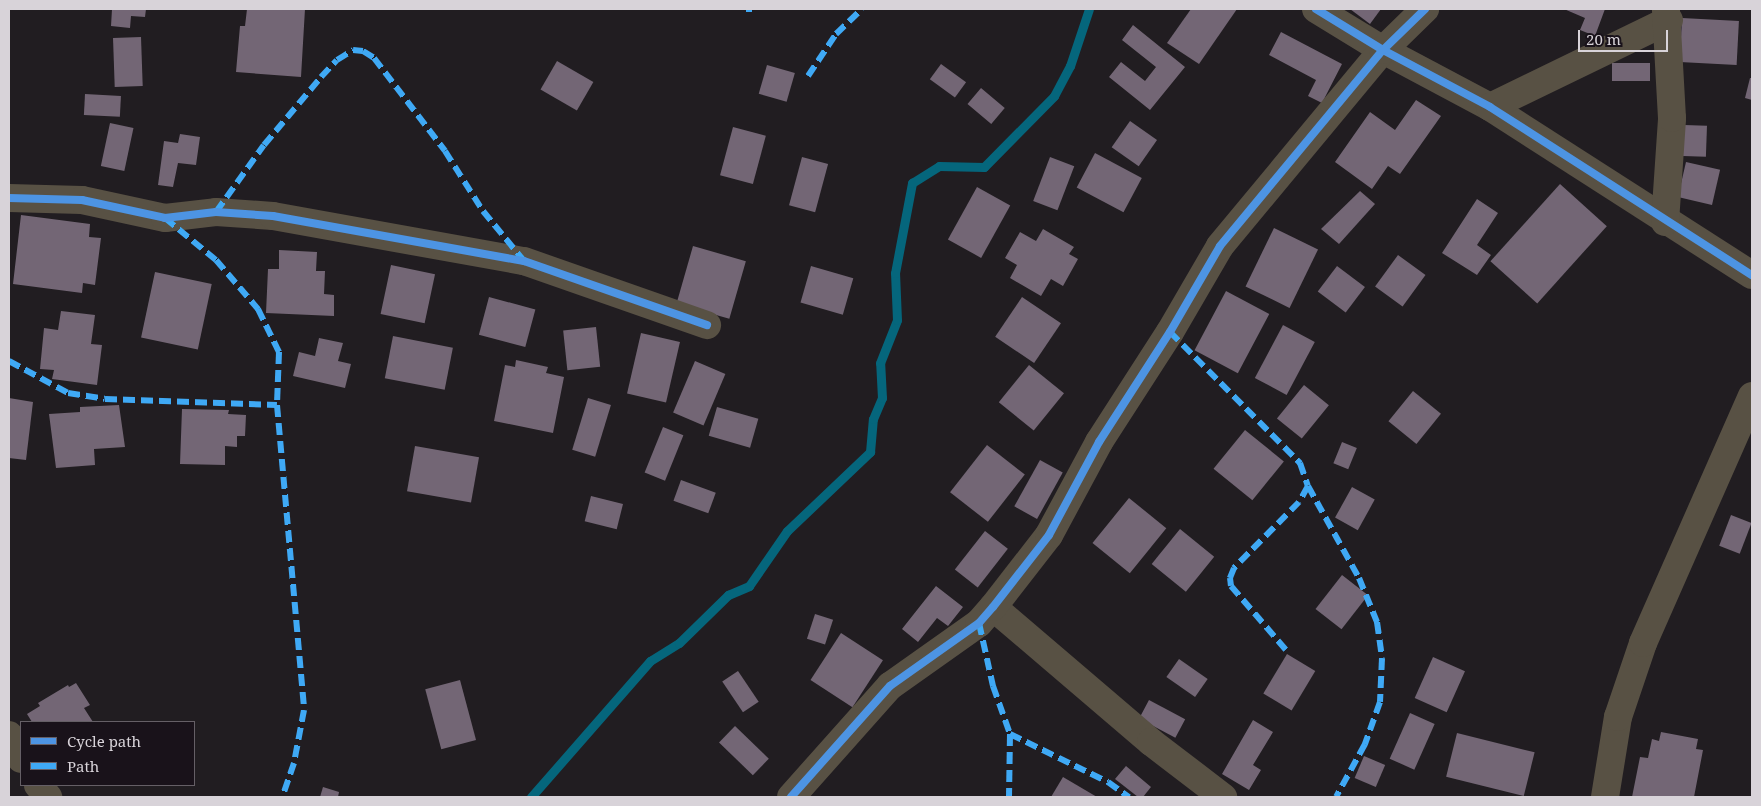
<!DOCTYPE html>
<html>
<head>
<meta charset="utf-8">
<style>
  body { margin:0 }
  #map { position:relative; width:1761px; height:806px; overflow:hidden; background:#211d21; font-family:"Noto Serif",serif }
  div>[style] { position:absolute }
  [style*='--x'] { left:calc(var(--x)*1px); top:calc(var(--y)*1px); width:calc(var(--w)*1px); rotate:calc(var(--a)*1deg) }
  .stream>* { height:9px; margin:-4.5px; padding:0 4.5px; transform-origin:4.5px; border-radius:4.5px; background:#05667c }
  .building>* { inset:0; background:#736675; transform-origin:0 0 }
  .street>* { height:28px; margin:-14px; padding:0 14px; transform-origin:14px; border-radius:14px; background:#585144 }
  .quiet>* { height:6px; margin-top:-3px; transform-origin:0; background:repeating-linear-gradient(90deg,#3fa9f5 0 12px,transparent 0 18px) }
  .cycleway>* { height:8px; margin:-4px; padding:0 4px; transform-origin:4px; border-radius:4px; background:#4d94e3 }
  span { translate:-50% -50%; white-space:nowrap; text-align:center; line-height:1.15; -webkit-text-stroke:5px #19121a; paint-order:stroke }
  .frame { position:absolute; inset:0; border:10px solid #d8d3d9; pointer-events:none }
  .legend { position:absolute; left:20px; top:721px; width:175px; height:65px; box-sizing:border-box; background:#19121a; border:1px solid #655f66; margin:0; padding:6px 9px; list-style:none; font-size:15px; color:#d8d3d9 }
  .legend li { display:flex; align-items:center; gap:10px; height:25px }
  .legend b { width:25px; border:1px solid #655f66 }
  .scale { position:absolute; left:1578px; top:30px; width:90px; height:22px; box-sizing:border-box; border:2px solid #d8d3d9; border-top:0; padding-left:6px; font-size:15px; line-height:18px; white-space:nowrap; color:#d8d3d9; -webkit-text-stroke:4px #19121a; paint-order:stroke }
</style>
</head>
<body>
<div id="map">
  <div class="stream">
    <i style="--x:531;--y:797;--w:181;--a:-48.8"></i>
    <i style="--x:650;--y:661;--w:34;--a:-32"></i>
    <i style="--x:679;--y:643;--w:69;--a:-44.4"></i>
    <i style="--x:728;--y:595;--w:23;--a:-23"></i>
    <i style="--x:749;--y:586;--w:67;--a:-55.4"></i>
    <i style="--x:787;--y:531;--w:115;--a:-43.6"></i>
    <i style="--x:870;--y:452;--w:33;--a:-85"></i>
    <i style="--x:873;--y:419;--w:23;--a:-67"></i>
    <i style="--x:882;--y:398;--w:35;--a:-93"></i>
    <i style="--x:880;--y:363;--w:46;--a:-68.4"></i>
    <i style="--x:897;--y:320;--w:47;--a:-92.4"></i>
    <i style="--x:895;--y:273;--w:92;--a:-79.3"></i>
    <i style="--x:912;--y:183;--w:32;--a:-32"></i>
    <i style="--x:939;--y:166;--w:45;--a:1.3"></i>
    <i style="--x:984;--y:167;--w:100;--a:-45.4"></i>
    <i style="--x:1054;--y:96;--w:34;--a:-62"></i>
    <i style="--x:1070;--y:66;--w:60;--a:-71.6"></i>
  </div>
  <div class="building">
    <i style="clip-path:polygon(112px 9px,146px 9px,145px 17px,131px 16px,130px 28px,111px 26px)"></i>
    <i style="clip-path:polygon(247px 9px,305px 9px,301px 77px,236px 72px,240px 26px,245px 26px)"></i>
    <i style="clip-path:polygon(1191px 9px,1237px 9px,1199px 64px,1167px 43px)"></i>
    <i style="clip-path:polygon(1350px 9px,1381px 9px,1370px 24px)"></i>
    <i style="clip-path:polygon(1564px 9px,1605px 9px,1595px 36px,1580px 30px,1585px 18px)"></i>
    <i style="left:1682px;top:18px;width:57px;height:44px;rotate:3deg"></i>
    <i style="clip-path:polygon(1133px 25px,1185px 67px,1150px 110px,1109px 77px,1121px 62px,1145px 81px,1156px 67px,1122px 40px)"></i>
    <i style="clip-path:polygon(1281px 32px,1342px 64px,1322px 103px,1308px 96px,1316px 80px,1269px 55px)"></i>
    <i style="left:141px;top:37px;width:49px;height:28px;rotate:88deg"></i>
    <i style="left:557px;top:61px;width:42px;height:33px;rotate:30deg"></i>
    <i style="left:1612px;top:63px;width:38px;height:18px"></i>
    <i style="left:941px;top:64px;width:31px;height:19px;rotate:36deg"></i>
    <i style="left:767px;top:65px;width:29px;height:30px;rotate:16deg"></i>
    <i style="clip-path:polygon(1750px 78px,1752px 78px,1752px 100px,1745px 98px)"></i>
    <i style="left:981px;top:88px;width:31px;height:21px;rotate:40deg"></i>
    <i style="left:85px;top:94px;width:36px;height:21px;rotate:3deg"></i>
    <i style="clip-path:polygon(1416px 100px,1441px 116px,1400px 174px,1388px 166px,1372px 189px,1335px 162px,1370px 112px,1395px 130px)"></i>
    <i style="left:1130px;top:121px;width:33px;height:32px;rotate:35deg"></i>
    <i style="left:110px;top:123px;width:24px;height:44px;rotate:12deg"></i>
    <i style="left:1684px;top:125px;width:23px;height:31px;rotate:2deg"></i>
    <i style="left:733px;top:127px;width:34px;height:50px;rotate:15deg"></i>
    <i style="clip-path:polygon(180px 134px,200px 137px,196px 165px,178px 163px,173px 187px,158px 185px,164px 141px,178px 143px)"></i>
    <i style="left:1095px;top:153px;width:53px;height:39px;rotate:28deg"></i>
    <i style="left:802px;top:157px;width:27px;height:50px;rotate:15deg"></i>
    <i style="left:1050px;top:157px;width:26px;height:47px;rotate:21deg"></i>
    <i style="left:1686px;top:162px;width:35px;height:36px;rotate:13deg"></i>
    <i style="left:1560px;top:184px;width:63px;height:104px;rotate:42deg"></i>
    <i style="left:977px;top:187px;width:38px;height:60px;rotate:29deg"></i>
    <i style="clip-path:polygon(1360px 191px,1375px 204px,1339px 244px,1321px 229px)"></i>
    <i style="clip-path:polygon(1477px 199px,1498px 213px,1477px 245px,1491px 255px,1477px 275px,1442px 253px)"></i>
    <i style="clip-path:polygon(21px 215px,90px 224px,89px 237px,101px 238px,95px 285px,83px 283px,82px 293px,13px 284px)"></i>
    <i style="left:1274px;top:228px;width:49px;height:65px;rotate:26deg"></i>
    <i style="clip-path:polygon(1043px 229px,1074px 247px,1069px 254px,1078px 259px,1063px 286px,1051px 279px,1041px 296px,1010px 278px,1017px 265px,1005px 258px,1020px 232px,1036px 241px)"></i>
    <i style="left:693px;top:246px;width:55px;height:60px;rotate:16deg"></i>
    <i style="clip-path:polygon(279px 250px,317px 252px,316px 271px,325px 271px,324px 294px,334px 295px,334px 316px,266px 313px,268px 269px,279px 269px)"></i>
    <i style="left:1398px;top:255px;width:34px;height:39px;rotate:36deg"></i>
    <i style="left:391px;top:265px;width:45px;height:50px;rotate:12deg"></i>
    <i style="left:811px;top:266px;width:44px;height:38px;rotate:16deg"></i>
    <i style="left:1337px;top:266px;width:35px;height:32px;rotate:37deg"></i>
    <i style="left:155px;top:272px;width:58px;height:67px;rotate:12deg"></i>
    <i style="left:1226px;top:291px;width:49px;height:67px;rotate:28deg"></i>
    <i style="left:489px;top:297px;width:48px;height:39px;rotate:15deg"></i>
    <i style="left:1022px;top:297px;width:47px;height:48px;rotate:34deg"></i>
    <i style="clip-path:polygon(61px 311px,95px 315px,91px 344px,102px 345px,97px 385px,52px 379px,54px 370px,40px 369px,44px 328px,58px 330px)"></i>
    <i style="left:1283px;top:325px;width:36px;height:60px;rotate:28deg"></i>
    <i style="left:596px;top:327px;width:40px;height:33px;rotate:84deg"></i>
    <i style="left:641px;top:333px;width:40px;height:62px;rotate:13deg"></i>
    <i style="left:393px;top:336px;width:61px;height:43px;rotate:11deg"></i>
    <i style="clip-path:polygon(319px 338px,343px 343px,338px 361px,351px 364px,345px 388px,293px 376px,299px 352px,315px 356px)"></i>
    <i style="clip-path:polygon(516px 360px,548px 367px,546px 373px,564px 377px,553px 433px,494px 421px,505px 365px,515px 367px)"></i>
    <i style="left:695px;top:361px;width:33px;height:56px;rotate:23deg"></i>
    <i style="left:1029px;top:365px;width:45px;height:48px;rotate:39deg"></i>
    <i style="left:1304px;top:385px;width:32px;height:43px;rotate:39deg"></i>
    <i style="left:1413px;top:391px;width:36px;height:39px;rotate:39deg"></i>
    <i style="clip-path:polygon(9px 398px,33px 402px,26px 460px,9px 458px)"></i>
    <i style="left:588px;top:398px;width:24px;height:54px;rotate:17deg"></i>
    <i style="clip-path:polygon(119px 405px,125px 447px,94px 449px,95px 465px,56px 468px,49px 414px,80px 412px,80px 407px)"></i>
    <i style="left:717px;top:407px;width:43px;height:30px;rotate:16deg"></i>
    <i style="clip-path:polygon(182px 409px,229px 410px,228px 414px,246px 415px,245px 436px,237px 436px,237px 447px,225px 446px,225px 465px,180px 464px)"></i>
    <i style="left:663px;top:427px;width:22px;height:49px;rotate:22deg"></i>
    <i style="left:1245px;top:430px;width:50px;height:50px;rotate:39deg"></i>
    <i style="left:1342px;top:442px;width:16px;height:23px;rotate:22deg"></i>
    <i style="left:987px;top:445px;width:48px;height:60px;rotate:38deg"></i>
    <i style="left:415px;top:446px;width:65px;height:46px;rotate:10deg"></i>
    <i style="left:1040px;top:460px;width:26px;height:53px;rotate:29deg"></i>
    <i style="left:681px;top:480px;width:37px;height:22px;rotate:20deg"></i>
    <i style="left:1352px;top:487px;width:26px;height:35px;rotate:29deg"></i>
    <i style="left:591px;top:496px;width:33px;height:26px;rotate:14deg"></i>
    <i style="left:1129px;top:498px;width:48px;height:58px;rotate:39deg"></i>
    <i style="left:1731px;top:515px;width:22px;height:33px;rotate:21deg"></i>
    <i style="left:1180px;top:529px;width:44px;height:45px;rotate:39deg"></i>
    <i style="left:985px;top:531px;width:29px;height:49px;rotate:38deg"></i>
    <i style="left:1342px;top:575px;width:33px;height:43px;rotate:38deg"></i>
    <i style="clip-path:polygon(936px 586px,963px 607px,948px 626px,937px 618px,918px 642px,902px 629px)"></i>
    <i style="left:815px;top:614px;width:19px;height:26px;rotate:18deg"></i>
    <i style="left:841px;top:633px;width:50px;height:56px;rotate:33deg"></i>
    <i style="left:1287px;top:654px;width:33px;height:46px;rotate:31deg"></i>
    <i style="left:1433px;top:657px;width:35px;height:45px;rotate:24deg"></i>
    <i style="left:1179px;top:659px;width:35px;height:22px;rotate:35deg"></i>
    <i style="left:738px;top:671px;width:37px;height:19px;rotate:56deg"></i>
    <i style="left:460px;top:680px;width:62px;height:36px;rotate:75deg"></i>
    <i style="clip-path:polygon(76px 683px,90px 705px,84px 708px,93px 722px,32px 722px,27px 714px,40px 706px,38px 703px,68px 685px,69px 687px)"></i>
    <i style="left:1149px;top:700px;width:41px;height:21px;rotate:28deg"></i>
    <i style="left:1410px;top:713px;width:27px;height:50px;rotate:24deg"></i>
    <i style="clip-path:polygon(1253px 720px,1273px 732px,1253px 765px,1261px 770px,1249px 790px,1222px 774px)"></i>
    <i style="left:735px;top:726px;width:47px;height:23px;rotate:44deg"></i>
    <i style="clip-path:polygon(1661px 732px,1698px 739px,1696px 749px,1703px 750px,1694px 797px,1632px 797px,1640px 757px,1648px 758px,1652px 739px,1659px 741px)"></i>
    <i style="left:1457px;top:733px;width:80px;height:45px;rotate:14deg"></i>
    <i style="left:1364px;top:756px;width:23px;height:24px;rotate:23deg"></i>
    <i style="clip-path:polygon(1126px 766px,1151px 787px,1143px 797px,1138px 797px,1115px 779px)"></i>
    <i style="clip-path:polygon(1063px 777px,1097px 797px,1051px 797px)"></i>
    <i style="clip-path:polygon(323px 787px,339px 792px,338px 797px,320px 797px)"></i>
  </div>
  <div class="street">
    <i style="--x:1316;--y:9;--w:79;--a:31.5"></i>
    <i style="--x:1383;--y:50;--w:121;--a:28"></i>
    <i style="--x:1490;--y:107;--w:311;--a:32.7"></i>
    <i style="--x:1490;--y:107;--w:199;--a:-25.9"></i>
    <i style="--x:9;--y:198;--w:73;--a:1.6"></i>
    <i style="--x:82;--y:200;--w:85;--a:12.2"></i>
    <i style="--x:165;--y:218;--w:51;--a:-6.7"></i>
    <i style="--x:216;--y:212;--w:57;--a:4"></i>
    <i style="--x:273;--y:216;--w:255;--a:10.2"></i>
    <i style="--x:524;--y:261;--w:194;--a:19.3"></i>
    <i style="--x:1665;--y:222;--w:104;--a:-86.1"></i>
    <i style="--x:1672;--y:118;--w:109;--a:-93.2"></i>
    <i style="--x:993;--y:607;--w:208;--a:40.5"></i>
    <i style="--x:1151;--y:742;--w:91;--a:37.4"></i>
    <i style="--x:9;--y:735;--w:27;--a:63"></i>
    <i style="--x:38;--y:785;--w:16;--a:50"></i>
    <i style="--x:791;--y:797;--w:149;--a:-48.3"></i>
    <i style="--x:890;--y:686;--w:109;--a:-35.3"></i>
    <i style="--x:979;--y:623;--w:21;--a:-49"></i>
    <i style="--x:993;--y:607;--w:91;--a:-52.1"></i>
    <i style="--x:1049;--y:535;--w:106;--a:-61.7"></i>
    <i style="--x:1099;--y:442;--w:131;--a:-57.2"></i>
    <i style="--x:1170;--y:332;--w:99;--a:-59.8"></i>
    <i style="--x:1220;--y:246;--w:255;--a:-50.3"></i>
    <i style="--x:1383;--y:50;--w:59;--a:-44.3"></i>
    <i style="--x:1605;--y:797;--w:81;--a:-80.8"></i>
    <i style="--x:1618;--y:717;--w:78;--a:-71.3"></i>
    <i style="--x:1643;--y:643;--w:270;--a:-66.2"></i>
  </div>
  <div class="quiet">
    <i style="--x:746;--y:9;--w:6;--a:0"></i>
    <i style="--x:808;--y:76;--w:50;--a:-56.3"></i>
    <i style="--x:836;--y:34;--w:36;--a:-44"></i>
    <i style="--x:216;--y:212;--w:82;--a:-54.4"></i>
    <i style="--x:264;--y:145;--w:89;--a:-50"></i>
    <i style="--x:321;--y:77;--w:23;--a:-47"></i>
    <i style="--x:337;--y:60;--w:19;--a:-32"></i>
    <i style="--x:353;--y:50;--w:10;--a:6"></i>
    <i style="--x:363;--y:51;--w:13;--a:32"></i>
    <i style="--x:374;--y:58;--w:117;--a:52.6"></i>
    <i style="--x:445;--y:151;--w:71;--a:57.7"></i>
    <i style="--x:483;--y:211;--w:65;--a:50.6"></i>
    <i style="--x:165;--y:218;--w:66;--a:39.5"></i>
    <i style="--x:216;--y:260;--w:65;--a:49.4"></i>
    <i style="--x:258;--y:309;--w:48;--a:64"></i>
    <i style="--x:279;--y:352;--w:53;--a:92.2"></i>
    <i style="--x:277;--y:405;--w:306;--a:84.9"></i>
    <i style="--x:304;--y:710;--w:54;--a:100.7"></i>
    <i style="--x:294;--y:763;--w:36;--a:109"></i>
    <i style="--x:1170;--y:332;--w:185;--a:45.2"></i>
    <i style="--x:1300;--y:463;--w:24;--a:71"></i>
    <i style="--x:1308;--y:486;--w:18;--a:119"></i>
    <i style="--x:1299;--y:502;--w:93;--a:134.6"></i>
    <i style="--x:1234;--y:568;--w:11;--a:112"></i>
    <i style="--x:1230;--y:578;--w:8;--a:83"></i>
    <i style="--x:1231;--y:586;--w:84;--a:49.3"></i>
    <i style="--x:9;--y:361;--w:67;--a:28.5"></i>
    <i style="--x:68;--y:393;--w:37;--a:9"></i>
    <i style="--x:105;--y:399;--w:172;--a:2"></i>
    <i style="--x:1308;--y:486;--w:105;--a:61"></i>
    <i style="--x:1359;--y:578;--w:48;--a:67.8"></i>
    <i style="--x:1377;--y:622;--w:36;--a:82"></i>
    <i style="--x:1382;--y:658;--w:44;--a:92.6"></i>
    <i style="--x:1380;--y:702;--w:45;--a:109.7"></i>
    <i style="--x:1365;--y:744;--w:60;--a:118.7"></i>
    <i style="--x:979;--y:623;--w:65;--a:77.5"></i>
    <i style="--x:993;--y:686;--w:51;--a:70.5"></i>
    <i style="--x:1010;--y:734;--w:63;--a:90.9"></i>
    <i style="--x:1010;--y:734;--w:109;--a:26.1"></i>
    <i style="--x:1108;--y:782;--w:26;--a:36"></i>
  </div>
  <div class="cycleway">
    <i style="--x:1316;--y:9;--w:79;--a:31.5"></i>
    <i style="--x:1383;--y:50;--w:121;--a:28"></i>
    <i style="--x:1490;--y:107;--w:311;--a:32.7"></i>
    <i style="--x:9;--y:198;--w:73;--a:1.6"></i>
    <i style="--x:82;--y:200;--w:85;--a:12.2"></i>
    <i style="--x:165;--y:218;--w:51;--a:-6.7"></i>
    <i style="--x:216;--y:212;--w:57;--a:4"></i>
    <i style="--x:273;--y:216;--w:255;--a:10.2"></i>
    <i style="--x:524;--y:261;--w:194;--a:19.3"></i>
    <i style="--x:791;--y:797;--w:149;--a:-48.3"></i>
    <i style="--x:890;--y:686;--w:109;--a:-35.3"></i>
    <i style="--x:979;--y:623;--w:21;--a:-49"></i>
    <i style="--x:993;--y:607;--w:91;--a:-52.1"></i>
    <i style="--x:1049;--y:535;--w:106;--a:-61.7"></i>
    <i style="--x:1099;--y:442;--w:131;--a:-57.2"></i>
    <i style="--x:1170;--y:332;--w:99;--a:-59.8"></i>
    <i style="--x:1220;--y:246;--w:255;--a:-50.3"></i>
    <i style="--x:1383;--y:50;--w:59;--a:-44.3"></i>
  </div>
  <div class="frame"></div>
  <ul class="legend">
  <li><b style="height:6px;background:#4d94e3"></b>Cycle path</li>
  <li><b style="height:6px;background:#3fa9f5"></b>Path</li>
  </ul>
  <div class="scale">20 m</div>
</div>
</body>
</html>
